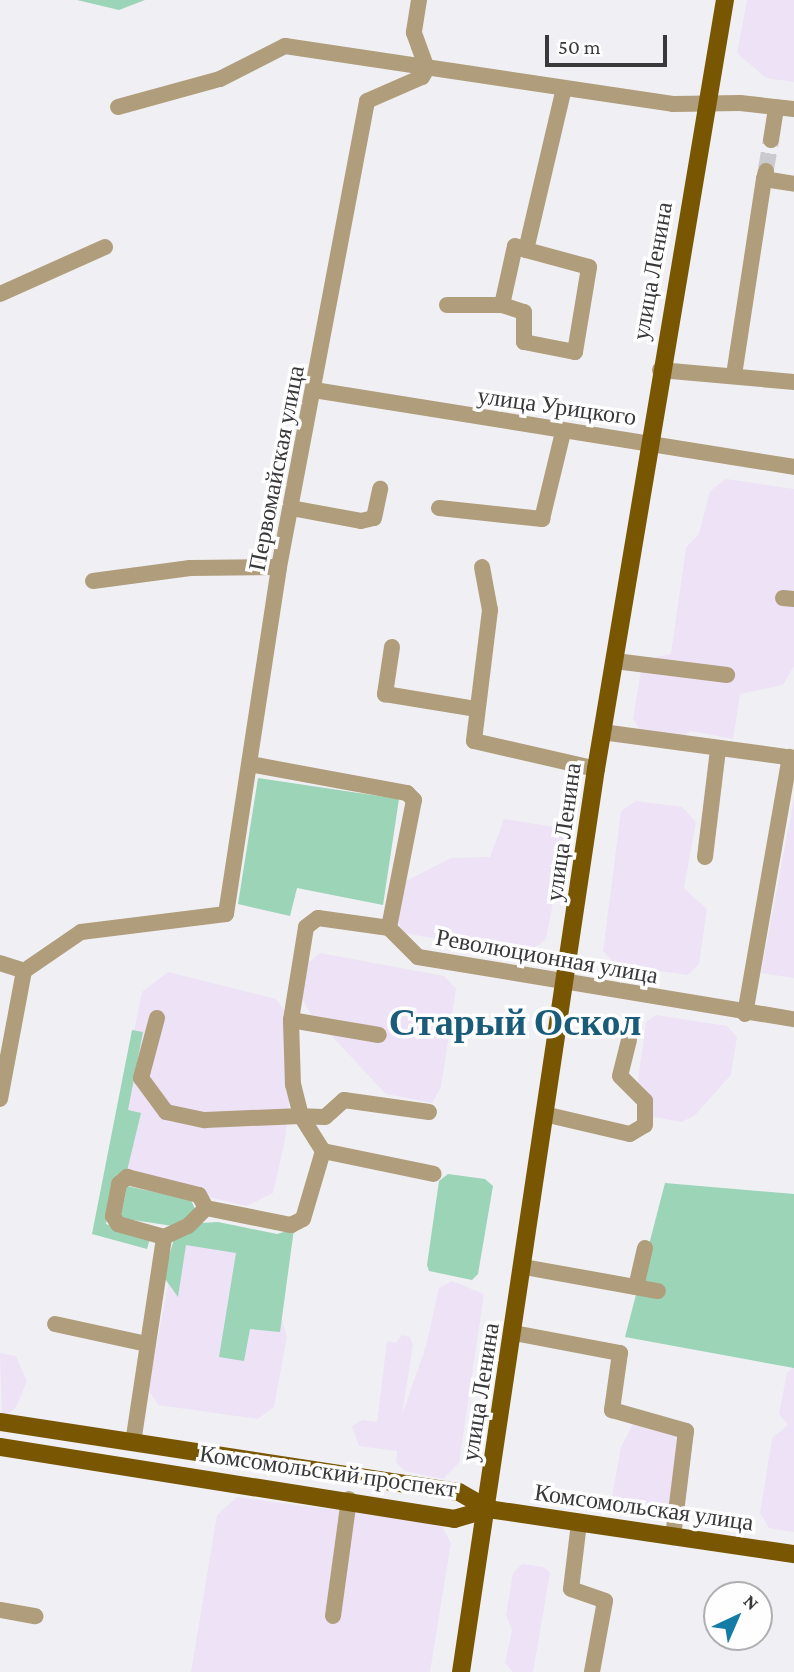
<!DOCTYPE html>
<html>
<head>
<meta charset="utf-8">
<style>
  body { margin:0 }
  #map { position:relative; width:794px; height:1672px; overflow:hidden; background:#f0f0f4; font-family:"Crimson Pro",serif }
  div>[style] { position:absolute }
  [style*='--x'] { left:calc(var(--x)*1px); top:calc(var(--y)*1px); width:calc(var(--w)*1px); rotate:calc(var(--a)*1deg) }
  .commercial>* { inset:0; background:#ede2f6 }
  .green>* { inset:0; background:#9bd4b7 }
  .minor-tunnel>* { height:16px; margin-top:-8px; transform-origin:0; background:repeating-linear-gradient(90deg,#cbcbcf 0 16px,transparent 0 24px) }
  .minor>* { height:16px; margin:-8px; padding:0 8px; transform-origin:8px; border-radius:8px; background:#b09d7b }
  .major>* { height:18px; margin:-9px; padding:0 9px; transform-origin:9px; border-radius:9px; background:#795702 }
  span { translate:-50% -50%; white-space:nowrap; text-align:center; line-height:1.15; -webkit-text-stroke:7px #fefeff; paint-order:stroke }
  .street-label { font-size:24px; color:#39393b }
  .town-label { font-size:38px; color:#195b79; font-weight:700 }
  .north { position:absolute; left:703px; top:1581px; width:70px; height:70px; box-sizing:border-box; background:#fefeff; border:2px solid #afafb1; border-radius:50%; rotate:44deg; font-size:19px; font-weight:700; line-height:28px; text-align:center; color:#39393b }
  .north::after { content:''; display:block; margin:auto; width:24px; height:32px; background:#157ca7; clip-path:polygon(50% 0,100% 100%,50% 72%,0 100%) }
  .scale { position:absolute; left:545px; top:35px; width:122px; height:32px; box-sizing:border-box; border:4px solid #39393b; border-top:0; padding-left:9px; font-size:21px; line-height:24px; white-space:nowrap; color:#39393b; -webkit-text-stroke:5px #fefeff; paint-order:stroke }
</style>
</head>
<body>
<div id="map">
  <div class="commercial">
    <i style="clip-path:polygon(747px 0,794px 0,794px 82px,766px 78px,737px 53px)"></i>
    <i style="clip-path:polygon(726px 479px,794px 489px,794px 666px,783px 685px,740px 694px,733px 739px,691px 731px,675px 740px,643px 734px,633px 719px,641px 670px,656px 657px,671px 654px,686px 547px,699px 534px,710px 491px)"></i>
    <i style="clip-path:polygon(794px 798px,794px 978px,761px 973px)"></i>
    <i style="clip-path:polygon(636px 801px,682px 807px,696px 822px,684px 888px,707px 909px,699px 964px,688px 975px,616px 965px,603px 951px,621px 811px)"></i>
    <i style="clip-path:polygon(504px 819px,555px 827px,565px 841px,546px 939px,526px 955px,404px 933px,394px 916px,402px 883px,451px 858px,490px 857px)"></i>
    <i style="clip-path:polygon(320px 953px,444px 976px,456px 989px,441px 1087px,432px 1103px,386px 1094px,311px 1014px,302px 999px,308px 963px)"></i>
    <i style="clip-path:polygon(168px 972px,276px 999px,297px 1028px,285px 1141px,273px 1193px,247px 1206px,129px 1178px,108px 1155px,142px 992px)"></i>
    <i style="clip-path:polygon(656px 1015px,727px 1026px,737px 1037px,731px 1075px,695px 1115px,682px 1122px,647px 1116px,635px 1101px,646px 1022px)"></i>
    <i style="clip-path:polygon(178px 1234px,243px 1235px,282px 1319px,287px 1337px,274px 1407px,258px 1419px,158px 1405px,148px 1389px)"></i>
    <i style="clip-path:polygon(452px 1281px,484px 1294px,459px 1463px,443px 1479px,405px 1471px,396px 1462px,397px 1451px,359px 1446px,352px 1426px,362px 1420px,377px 1422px,387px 1341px,396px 1343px,402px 1335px,410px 1337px,413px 1345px,402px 1415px,426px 1346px,439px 1288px)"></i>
    <i style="clip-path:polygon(0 1353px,16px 1356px,27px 1381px,16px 1408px,2px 1418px)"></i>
    <i style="clip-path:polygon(794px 1366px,794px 1532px,769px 1528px,760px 1513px,772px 1438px,788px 1425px,779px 1414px,787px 1373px)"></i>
    <i style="clip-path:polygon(634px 1422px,677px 1428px,679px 1505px,665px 1518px,617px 1510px,611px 1502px,621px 1447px)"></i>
    <i style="clip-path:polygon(237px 1497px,441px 1524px,451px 1543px,430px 1672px,191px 1672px,217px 1515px)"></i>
    <i style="clip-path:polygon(522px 1564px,544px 1567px,550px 1573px,533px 1672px,513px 1672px,505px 1663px,512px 1630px,506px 1615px,513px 1573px)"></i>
  </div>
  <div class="green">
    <i style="clip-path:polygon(77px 0,145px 0,119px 10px)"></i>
    <i style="clip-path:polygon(258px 778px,399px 799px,383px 905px,297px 888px,290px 916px,238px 904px)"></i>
    <i style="clip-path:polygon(132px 1030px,143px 1032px,128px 1110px,141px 1113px,126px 1175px,118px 1174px,106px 1224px,150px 1238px,147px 1249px,92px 1234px)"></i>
    <i style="clip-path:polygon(448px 1174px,485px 1179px,493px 1186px,478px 1274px,472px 1280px,429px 1271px,427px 1265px,439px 1181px)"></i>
    <i style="clip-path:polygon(665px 1183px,794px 1194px,794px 1368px,625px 1337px)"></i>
    <i style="clip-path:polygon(127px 1186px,191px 1200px,196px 1211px,173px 1226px,126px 1219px,121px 1216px)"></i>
    <i style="clip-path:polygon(218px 1222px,277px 1234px,294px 1229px,280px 1332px,250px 1329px,244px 1361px,219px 1357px,236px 1253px,186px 1245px,178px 1297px,163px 1276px,174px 1239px,201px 1223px)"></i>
  </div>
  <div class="minor-tunnel">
    <i style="--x:766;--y:169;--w:29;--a:-80"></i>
  </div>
  <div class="minor">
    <i style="--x:419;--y:0;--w:33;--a:99"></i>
    <i style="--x:414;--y:33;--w:38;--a:70"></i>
    <i style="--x:118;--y:107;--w:106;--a:-15.4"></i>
    <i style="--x:220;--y:79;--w:73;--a:-26.9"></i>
    <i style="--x:285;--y:46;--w:392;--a:8.5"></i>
    <i style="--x:673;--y:104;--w:67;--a:-0.9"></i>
    <i style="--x:740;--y:103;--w:54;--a:6.3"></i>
    <i style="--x:771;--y:140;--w:33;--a:-81"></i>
    <i style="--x:766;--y:171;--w:8;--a:104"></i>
    <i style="--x:764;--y:179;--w:30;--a:9"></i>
    <i style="--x:0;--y:294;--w:115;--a:-24.1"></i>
    <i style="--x:447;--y:305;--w:55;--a:0"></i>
    <i style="--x:502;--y:305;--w:23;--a:18"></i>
    <i style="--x:524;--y:312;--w:30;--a:90"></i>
    <i style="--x:524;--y:342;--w:52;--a:11.1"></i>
    <i style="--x:575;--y:352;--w:86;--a:-80.6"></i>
    <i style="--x:589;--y:267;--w:65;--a:-164.9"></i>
    <i style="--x:526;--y:250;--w:166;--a:-76.8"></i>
    <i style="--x:502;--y:305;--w:60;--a:-77.6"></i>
    <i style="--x:515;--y:246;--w:12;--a:20"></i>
    <i style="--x:660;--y:370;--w:135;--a:5.1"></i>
    <i style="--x:734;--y:375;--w:198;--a:-81.3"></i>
    <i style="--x:314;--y:390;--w:486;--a:9.1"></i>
    <i style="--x:291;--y:508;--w:71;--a:10.5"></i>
    <i style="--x:361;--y:521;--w:13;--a:-13"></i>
    <i style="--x:374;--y:518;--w:30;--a:-78"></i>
    <i style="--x:439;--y:508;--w:104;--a:6.1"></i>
    <i style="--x:542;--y:519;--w:89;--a:-76.4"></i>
    <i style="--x:482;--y:567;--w:44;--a:79.5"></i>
    <i style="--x:490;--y:610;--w:132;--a:97"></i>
    <i style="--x:474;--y:741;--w:125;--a:12.9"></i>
    <i style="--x:93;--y:581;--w:98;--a:-7.6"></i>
    <i style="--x:190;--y:568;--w:89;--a:-0.6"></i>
    <i style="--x:783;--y:598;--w:11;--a:5"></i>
    <i style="--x:392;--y:647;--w:48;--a:98.5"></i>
    <i style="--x:385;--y:694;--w:93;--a:9.3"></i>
    <i style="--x:615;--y:661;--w:113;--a:7.1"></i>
    <i style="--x:602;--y:732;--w:194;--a:7.7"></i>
    <i style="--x:250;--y:764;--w:160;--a:10.5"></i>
    <i style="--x:407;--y:793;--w:10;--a:45"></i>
    <i style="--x:414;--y:800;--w:130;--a:101.1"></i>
    <i style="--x:705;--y:857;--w:108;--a:-83.1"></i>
    <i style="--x:0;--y:963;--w:25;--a:18"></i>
    <i style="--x:24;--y:971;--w:69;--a:-34.4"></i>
    <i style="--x:81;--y:932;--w:146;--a:-7.1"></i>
    <i style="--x:226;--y:914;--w:351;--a:-81.3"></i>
    <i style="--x:279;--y:567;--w:474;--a:-79.3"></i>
    <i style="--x:367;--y:101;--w:60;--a:-23.6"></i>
    <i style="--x:422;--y:77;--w:9;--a:-58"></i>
    <i style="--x:745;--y:1014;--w:261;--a:-80.1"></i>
    <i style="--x:157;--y:1018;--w:62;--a:104.9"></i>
    <i style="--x:141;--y:1078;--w:42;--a:53.7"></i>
    <i style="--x:166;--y:1112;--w:40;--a:12"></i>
    <i style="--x:205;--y:1120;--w:96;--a:-2.4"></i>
    <i style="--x:301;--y:1116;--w:32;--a:-104"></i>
    <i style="--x:293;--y:1085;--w:65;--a:-91.8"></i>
    <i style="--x:291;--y:1020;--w:94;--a:-80.8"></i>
    <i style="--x:306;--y:927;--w:15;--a:-37"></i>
    <i style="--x:318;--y:918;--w:72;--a:8"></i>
    <i style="--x:389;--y:928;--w:41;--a:45"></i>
    <i style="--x:418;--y:957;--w:381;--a:9.4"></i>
    <i style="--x:291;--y:1020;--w:89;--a:9.7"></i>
    <i style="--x:0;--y:1099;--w:130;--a:-79.4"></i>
    <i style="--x:429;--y:1112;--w:86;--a:-172"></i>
    <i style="--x:344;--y:1100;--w:25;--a:138"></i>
    <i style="--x:325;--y:1117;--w:24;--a:-178"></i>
    <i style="--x:301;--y:1116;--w:41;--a:57.8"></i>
    <i style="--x:323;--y:1151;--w:113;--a:11.7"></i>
    <i style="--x:544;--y:1114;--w:88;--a:13.1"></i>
    <i style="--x:630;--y:1134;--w:17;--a:-31"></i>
    <i style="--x:645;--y:1125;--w:24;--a:-90"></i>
    <i style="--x:645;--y:1101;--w:35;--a:-135"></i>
    <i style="--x:620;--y:1076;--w:37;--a:-76"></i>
    <i style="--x:164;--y:1237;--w:48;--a:-164.2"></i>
    <i style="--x:118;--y:1224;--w:9;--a:-122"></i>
    <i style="--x:113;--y:1216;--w:33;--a:-79"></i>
    <i style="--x:119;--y:1184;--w:11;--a:-41"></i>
    <i style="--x:127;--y:1177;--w:74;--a:14"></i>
    <i style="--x:199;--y:1195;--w:15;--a:62"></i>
    <i style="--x:524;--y:1267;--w:136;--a:10.2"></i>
    <i style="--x:636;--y:1287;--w:40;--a:-77"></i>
    <i style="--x:55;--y:1324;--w:94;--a:12.3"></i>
    <i style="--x:514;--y:1333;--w:108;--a:10.7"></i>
    <i style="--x:620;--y:1353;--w:58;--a:98"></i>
    <i style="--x:612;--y:1410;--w:77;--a:15.8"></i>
    <i style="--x:686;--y:1431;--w:107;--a:97"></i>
    <i style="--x:133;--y:1443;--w:208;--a:-81.4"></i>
    <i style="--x:164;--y:1237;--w:26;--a:-25"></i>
    <i style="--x:188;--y:1226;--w:25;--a:-45"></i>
    <i style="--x:206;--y:1208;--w:87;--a:11.3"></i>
    <i style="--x:291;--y:1225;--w:13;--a:-27"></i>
    <i style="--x:303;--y:1219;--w:71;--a:-73.6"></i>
    <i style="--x:579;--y:1523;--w:66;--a:96.9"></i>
    <i style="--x:571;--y:1589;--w:36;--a:19"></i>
    <i style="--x:605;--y:1601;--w:72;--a:100.4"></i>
    <i style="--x:0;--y:1610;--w:36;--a:10"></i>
    <i style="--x:333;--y:1616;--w:118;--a:-82.2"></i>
  </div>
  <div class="major">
    <i style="--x:0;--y:1422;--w:464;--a:8.7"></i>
    <i style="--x:459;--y:1492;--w:34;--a:30"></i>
    <i style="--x:488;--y:1509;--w:309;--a:8.4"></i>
    <i style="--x:0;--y:1447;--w:460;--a:9"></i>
    <i style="--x:454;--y:1519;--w:35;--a:-16"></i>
    <i style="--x:461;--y:1672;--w:913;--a:-81.5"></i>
    <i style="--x:596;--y:769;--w:780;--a:-80.48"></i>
  </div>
  <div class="street-label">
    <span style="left:652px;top:271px;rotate:-80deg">улица Ленина</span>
    <span style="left:557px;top:406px;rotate:8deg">улица Урицкого</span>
    <span style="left:276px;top:468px;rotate:-79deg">Первомайская улица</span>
    <span style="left:563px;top:832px;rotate:-82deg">улица Ленина</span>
    <span style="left:547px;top:956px;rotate:10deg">Революционная улица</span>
    <span style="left:480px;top:1392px;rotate:-81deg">улица Ленина</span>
    <span style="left:328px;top:1471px;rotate:8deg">Комсомольский проспект</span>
    <span style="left:644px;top:1507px;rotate:8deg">Комсомольская улица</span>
  </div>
  <div class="town-label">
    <span style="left:515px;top:1023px">Старый Оскол</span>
  </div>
  <div class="north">N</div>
  <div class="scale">50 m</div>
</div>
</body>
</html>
